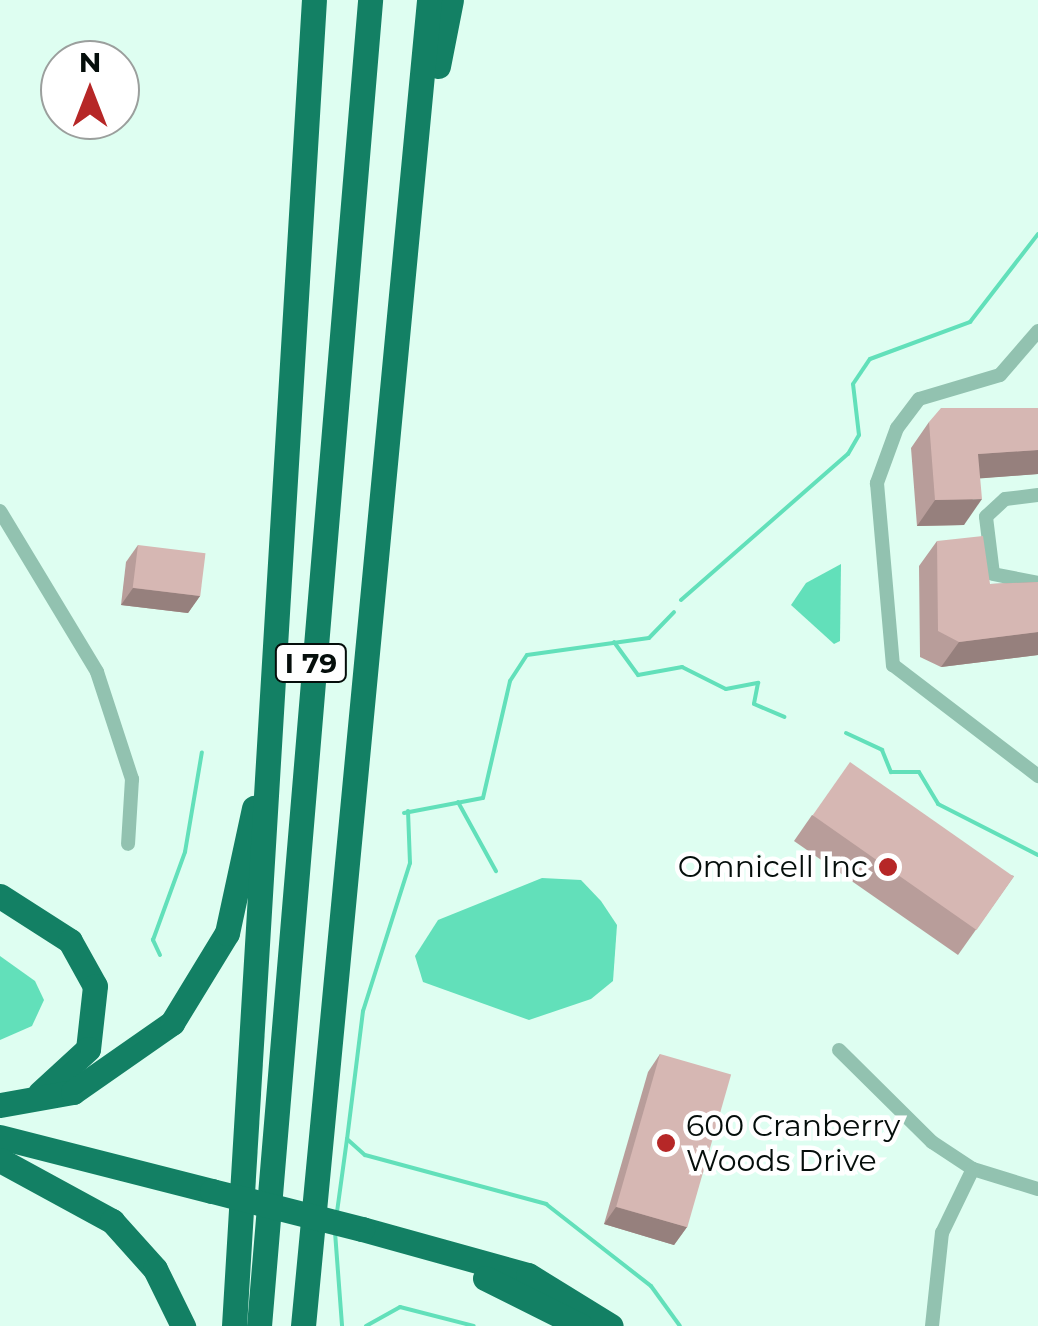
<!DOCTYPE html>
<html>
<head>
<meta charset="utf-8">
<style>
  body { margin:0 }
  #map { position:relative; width:1038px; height:1326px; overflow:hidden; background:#defef1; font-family:Montserrat,sans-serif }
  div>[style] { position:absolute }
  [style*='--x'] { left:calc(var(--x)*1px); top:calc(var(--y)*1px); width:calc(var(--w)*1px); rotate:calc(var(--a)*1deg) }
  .water>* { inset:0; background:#62e0ba }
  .stream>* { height:4px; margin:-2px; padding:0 2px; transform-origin:2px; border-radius:2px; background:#62e0ba }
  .street>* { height:14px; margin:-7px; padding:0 7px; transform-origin:7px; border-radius:7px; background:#92c2b0 }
  .highway>* { height:25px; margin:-12.5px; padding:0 12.5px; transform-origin:12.5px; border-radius:12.5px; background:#138064 }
  .highway-bridge>* { height:25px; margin:-12.5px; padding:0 12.5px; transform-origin:12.5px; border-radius:12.5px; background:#138064 }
  .wall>* { inset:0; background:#b89d9a }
  .shaded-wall>* { inset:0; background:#96807d }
  .building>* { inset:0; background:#d6b7b3; transform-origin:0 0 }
  .dots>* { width:28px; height:28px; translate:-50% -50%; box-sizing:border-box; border:5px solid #fff; border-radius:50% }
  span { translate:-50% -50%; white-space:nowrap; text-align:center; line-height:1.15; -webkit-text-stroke:9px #fff; paint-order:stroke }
  .shield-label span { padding:2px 8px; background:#fff; border:2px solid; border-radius:8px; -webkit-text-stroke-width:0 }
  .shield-label { font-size:28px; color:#050e0b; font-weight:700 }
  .poi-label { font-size:30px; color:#050e0b }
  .right { translate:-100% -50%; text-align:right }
  .left { translate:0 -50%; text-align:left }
  .north { position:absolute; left:40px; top:40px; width:100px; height:100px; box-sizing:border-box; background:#fff; border:2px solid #9b9f9d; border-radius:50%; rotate:0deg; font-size:28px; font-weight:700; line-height:40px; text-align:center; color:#050e0b }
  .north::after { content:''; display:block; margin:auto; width:35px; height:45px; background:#b62727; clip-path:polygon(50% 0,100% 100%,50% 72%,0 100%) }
</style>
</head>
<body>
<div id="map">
  <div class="water">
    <i style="clip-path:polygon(841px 564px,840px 641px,834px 644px,791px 605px,806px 583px)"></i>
    <i style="clip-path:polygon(542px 878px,581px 880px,601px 901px,617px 925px,613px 981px,591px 999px,529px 1020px,423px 982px,415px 956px,438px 920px)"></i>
    <i style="clip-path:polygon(0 956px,35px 981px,44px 1000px,32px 1026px,0 1040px)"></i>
  </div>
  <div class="stream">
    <i style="--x:681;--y:600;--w:222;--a:-41.2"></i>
    <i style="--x:848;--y:454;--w:22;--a:-60"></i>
    <i style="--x:859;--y:435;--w:51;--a:-96.7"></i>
    <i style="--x:853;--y:384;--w:30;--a:-56"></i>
    <i style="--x:870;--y:359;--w:107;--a:-20.3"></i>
    <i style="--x:970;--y:322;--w:111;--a:-52.3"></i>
    <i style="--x:614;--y:642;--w:41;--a:54"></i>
    <i style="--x:638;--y:675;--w:45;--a:-10.3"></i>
    <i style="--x:682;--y:667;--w:49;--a:26.6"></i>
    <i style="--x:726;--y:689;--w:33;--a:-11"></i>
    <i style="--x:758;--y:683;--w:21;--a:101"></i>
    <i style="--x:754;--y:704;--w:33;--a:23"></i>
    <i style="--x:846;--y:733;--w:40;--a:25"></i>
    <i style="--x:882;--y:750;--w:24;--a:68"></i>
    <i style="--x:891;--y:772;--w:28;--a:0"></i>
    <i style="--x:919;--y:772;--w:37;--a:59"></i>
    <i style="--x:938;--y:804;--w:112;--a:27"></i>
    <i style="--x:458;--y:802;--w:79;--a:61.2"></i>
    <i style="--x:408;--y:811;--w:52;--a:87.8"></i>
    <i style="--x:410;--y:863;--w:155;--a:107.6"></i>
    <i style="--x:363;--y:1011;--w:129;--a:97.1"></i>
    <i style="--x:347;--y:1139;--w:24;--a:42"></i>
    <i style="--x:365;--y:1155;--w:188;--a:15.1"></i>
    <i style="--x:546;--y:1204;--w:133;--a:38"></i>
    <i style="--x:651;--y:1286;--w:49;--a:54.1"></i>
    <i style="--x:404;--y:813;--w:80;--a:-10.8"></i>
    <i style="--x:483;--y:798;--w:120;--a:-77"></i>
    <i style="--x:510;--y:681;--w:31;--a:-57"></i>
    <i style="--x:527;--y:655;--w:123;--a:-7.9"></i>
    <i style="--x:649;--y:638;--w:36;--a:-46"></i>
    <i style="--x:160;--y:955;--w:17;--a:-115"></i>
    <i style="--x:153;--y:940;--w:94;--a:-70"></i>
    <i style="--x:185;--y:852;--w:101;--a:-80.4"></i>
    <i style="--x:337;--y:1212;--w:74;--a:-82.2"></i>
    <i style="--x:335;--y:1232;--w:94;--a:85.7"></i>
    <i style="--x:366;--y:1326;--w:39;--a:-29"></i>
    <i style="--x:400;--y:1307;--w:76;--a:14.4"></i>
  </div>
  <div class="street">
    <i style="--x:1038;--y:331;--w:58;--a:130.8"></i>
    <i style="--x:1000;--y:375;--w:84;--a:163.5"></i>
    <i style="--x:919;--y:399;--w:36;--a:127"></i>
    <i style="--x:897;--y:428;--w:59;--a:110"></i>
    <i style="--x:877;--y:483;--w:183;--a:85"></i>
    <i style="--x:893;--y:665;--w:183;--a:37.4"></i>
    <i style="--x:1038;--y:495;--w:33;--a:173"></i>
    <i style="--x:1005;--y:499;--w:26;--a:137"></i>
    <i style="--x:986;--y:517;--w:57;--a:83"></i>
    <i style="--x:993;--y:574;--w:46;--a:11.3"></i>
    <i style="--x:0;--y:511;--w:188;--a:58.9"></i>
    <i style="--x:97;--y:672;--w:113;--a:71.9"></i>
    <i style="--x:132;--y:779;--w:65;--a:93.5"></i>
    <i style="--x:839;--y:1050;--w:131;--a:44.7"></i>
    <i style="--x:932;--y:1142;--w:49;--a:33.4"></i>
    <i style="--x:973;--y:1169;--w:68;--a:17.1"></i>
    <i style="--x:932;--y:1326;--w:94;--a:-83.9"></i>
    <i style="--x:942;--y:1233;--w:71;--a:-64.2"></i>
  </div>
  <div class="highway">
    <i style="--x:438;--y:66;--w:67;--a:-78.9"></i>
    <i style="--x:0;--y:896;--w:83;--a:32.7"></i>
    <i style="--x:70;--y:941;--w:51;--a:60.9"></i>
    <i style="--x:95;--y:986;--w:63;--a:96.3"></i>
    <i style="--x:88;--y:1049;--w:65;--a:137.5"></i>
    <i style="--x:0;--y:1105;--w:74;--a:-10.1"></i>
    <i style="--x:73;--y:1092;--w:121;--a:-34.9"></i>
    <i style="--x:172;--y:1023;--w:105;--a:-58.6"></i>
    <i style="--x:227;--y:933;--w:128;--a:-77.8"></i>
    <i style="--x:0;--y:1137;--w:219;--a:14.3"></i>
    <i style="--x:0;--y:1160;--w:128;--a:28.6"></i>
    <i style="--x:112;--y:1221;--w:64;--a:48.1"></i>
    <i style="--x:155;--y:1269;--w:64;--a:63.8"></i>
    <i style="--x:362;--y:1229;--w:172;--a:15.5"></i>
    <i style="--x:528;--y:1275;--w:97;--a:31.6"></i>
    <i style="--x:485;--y:1278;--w:107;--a:26.6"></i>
    <i style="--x:234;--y:1326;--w:1328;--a:-86.55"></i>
    <i style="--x:259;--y:1326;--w:1331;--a:-85.21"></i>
    <i style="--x:303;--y:1326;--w:1332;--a:-84.57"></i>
  </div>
  <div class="highway-bridge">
    <i style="--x:212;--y:1191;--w:155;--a:14.2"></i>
  </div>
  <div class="wall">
    <i style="clip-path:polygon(1038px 408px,1038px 474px,980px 478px,964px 525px,917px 526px,911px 448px,929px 422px)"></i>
    <i style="clip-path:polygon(937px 541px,990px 584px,1038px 582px,1038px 655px,941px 667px,920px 657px,919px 566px)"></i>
    <i style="clip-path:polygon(138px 545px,200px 596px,188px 613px,121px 605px,126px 562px)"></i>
    <i style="clip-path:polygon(812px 815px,1014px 876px,958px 955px,794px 841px)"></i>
    <i style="clip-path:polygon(660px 1054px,687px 1227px,674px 1245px,604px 1224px,648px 1072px)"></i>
  </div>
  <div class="shaded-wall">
    <i style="clip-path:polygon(1038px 450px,1038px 474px,960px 480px,978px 454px)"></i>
    <i style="clip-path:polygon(982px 499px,964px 525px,917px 526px,935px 500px)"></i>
    <i style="clip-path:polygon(133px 588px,200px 596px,188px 613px,121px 605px)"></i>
    <i style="clip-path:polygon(1038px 632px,1038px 655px,941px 667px,959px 642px)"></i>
    <i style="clip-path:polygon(616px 1207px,687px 1227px,674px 1245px,604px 1224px)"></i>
  </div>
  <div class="building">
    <i style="clip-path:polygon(941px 408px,1038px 408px,1038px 450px,978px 454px,982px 499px,935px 500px,929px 422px)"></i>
    <i style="clip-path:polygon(983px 536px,990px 584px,1038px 582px,1038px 632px,959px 642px,938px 631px,937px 541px)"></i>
    <i style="left:138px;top:545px;width:68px;height:43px;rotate:7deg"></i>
    <i style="left:850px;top:762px;width:200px;height:65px;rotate:35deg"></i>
    <i style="left:660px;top:1054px;width:74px;height:159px;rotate:16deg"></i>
  </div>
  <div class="dots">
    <i style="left:888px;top:867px;background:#b62727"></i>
    <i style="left:666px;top:1143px;background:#b62727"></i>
  </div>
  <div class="shield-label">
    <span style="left:311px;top:663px">I 79</span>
  </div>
  <div class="poi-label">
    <span class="right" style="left:868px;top:867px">Omnicell Inc</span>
    <span class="left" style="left:686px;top:1143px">600 Cranberry<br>Woods Drive</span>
  </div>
  <div class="north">N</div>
</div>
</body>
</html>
